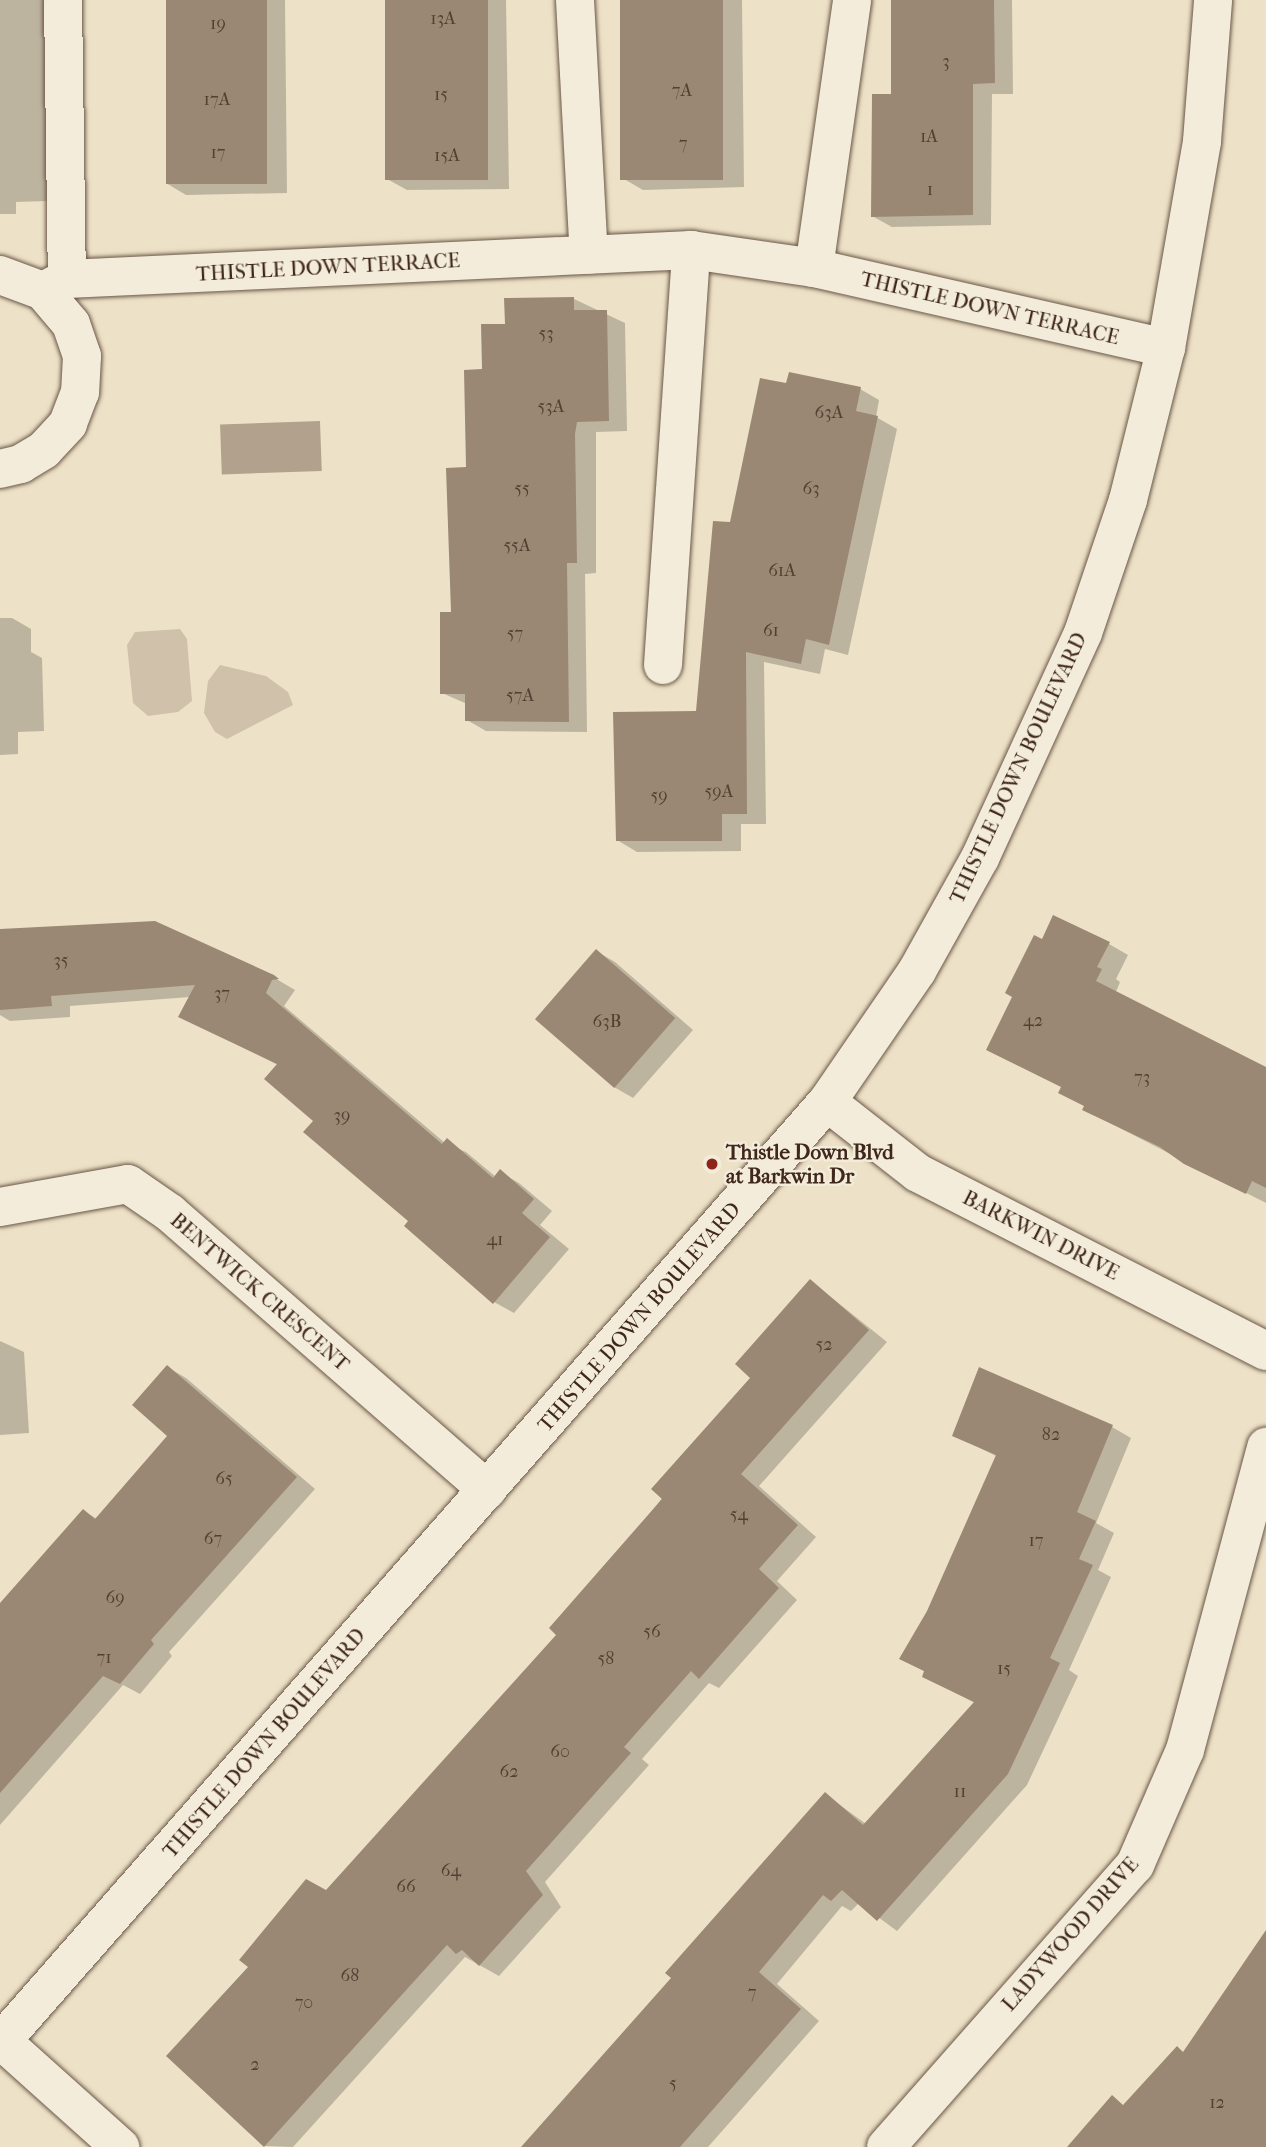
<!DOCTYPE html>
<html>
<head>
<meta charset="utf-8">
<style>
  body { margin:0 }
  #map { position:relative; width:1266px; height:2147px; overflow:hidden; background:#ede2c7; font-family:"IM FELL French Canon",serif }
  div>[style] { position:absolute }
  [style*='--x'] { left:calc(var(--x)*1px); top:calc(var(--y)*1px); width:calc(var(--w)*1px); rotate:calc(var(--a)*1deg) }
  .green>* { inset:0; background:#d0c2aa }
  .water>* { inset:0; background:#b2a28d; transform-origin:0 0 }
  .shadow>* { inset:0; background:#0003 }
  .building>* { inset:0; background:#9a8875; transform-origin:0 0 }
  .roads { filter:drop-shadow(0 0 2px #6b5647) drop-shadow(0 0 2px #6b5647) }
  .minor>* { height:38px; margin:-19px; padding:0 19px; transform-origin:19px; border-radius:19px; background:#f3ecdb }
  .dots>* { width:19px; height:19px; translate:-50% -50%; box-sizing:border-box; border:4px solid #f3ecdb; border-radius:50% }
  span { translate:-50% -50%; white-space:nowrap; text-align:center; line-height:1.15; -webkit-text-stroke:5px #f3ecdb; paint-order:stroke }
  .number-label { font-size:18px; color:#563f32 }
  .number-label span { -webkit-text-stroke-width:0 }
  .street-label { font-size:21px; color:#40271c }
  .poi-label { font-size:21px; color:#40271c; font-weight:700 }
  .left { translate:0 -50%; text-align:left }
</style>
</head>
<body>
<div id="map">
  <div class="green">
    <i style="clip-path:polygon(180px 629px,187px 639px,192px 701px,178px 712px,148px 716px,133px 703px,127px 645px,135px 632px)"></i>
    <i style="clip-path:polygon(220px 665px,266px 676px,288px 692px,293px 705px,227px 739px,215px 732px,204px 713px,208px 681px)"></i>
  </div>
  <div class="water">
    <i style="left:320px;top:421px;width:50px;height:100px;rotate:88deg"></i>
  </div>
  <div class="shadow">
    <i style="clip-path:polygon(0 0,44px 0,47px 201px,16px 202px,16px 214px,0 214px)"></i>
    <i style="clip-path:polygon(166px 0,285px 0,287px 193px,186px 195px,166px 183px)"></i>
    <i style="clip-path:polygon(386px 0,506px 0,509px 189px,407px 190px,387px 179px)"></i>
    <i style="clip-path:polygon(623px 0,742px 0,744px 187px,643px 190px,624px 179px)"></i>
    <i style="clip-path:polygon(893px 0,1012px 0,1013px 94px,992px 94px,991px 225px,892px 227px,872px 216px,893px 96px)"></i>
    <i style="clip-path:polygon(574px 299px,625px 323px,627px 431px,596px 432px,596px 573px,585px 574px,587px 732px,486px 731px,467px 720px,467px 704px,442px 693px,483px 371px,506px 326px)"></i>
    <i style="clip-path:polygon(788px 386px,860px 389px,879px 400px,876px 417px,897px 429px,848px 655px,825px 649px,820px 674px,764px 662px,766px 824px,741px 824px,741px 851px,637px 852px,617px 840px,698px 713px,731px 524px)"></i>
    <i style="clip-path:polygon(0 618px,12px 618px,31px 629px,31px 652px,42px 658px,44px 731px,18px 732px,18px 754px,0 755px)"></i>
    <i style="clip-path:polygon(0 931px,273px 977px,295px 990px,284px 1006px,445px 1143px,466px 1152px,496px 1177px,500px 1172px,519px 1183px,552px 1211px,540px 1225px,569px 1249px,514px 1313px,494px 1302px,410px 1221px,278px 1065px,180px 1016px,190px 997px,70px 1006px,70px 1017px,10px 1021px,0 1015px)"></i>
    <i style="clip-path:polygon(1042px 941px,1109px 944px,1128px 955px,1116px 979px,1120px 982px,1116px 992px,1266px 1069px,1266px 1203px,1104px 1120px,1063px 1087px)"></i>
    <i style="clip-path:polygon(596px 951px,615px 962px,693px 1030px,633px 1098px,614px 1087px)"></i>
    <i style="clip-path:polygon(811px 1281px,887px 1342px,759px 1486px,816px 1537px,777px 1581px,797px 1600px,719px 1688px,709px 1683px,642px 1759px,649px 1765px,545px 1882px,561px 1907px,499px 1976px,465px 1957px,293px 2147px,265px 2146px,327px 1892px,559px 1635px,753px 1377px)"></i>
    <i style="clip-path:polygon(0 1341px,24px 1352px,29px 1433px,0 1435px)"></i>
    <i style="clip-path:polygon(167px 1367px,186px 1378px,315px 1489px,169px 1652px,172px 1656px,140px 1694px,123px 1685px,0 1825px,0 1618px,84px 1511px,97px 1519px,170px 1436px)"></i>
    <i style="clip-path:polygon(1112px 1427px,1131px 1438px,1096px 1523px,1114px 1533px,1098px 1570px,1111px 1577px,1069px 1670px,1078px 1676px,1027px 1785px,897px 1931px,859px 1903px,851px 1911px,842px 1906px,777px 1984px,819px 2021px,708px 2147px,523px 2147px,674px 1978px,825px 1794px,866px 1824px,975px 1703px,924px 1677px,926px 1672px,901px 1659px,928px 1611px,998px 1457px,954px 1435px)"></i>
  </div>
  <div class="building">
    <i style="left:166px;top:0;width:101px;height:184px"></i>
    <i style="left:385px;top:0;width:103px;height:180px"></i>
    <i style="left:620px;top:0;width:103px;height:180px"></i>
    <i style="clip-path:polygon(891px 0,994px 0,995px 83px,973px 84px,973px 215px,871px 217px,872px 94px,891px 94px)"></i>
    <i style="clip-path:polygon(574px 297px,574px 310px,607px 310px,609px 421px,577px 422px,575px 434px,577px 563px,567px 563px,569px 722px,465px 721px,465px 694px,440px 694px,440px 612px,451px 612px,446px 468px,466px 467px,464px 370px,482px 369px,481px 324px,505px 324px,504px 298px)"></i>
    <i style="clip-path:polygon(789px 372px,861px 387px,856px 411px,878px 416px,829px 645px,806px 639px,801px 664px,746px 652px,747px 814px,722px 814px,722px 841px,616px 841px,613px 712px,696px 711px,713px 521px,730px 522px,760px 378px,786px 383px)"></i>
    <i style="clip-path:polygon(1053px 915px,1110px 942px,1097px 967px,1102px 969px,1096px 981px,1266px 1067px,1266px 1188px,1252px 1181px,1246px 1194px,1184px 1164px,1160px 1147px,1082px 1110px,1084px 1106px,1058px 1093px,1061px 1087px,986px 1050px,1012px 997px,1005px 993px,1034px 935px,1042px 939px)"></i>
    <i style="clip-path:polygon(155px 921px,274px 975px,279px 979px,272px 980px,266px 993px,442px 1144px,447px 1138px,493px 1178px,500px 1169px,534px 1199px,522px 1213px,550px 1237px,493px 1304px,404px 1226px,408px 1221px,303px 1132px,313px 1121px,264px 1079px,277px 1064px,178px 1017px,195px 985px,51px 996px,52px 1006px,0 1010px,0 929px)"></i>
    <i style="left:596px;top:949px;width:105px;height:93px;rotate:41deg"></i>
    <i style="clip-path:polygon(810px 1279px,869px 1330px,741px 1474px,798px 1525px,759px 1569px,779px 1588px,699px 1679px,691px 1671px,624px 1747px,631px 1753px,526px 1871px,543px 1895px,479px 1966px,462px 1950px,456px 1954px,447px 1945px,264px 2147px,166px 2056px,248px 1967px,239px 1960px,306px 1879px,326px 1890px,556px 1635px,549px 1628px,662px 1499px,651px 1489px,750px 1378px,735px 1364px)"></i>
    <i style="clip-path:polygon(167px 1365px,297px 1477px,151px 1640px,154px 1644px,120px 1684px,103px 1676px,0 1793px,0 1603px,83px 1509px,95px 1519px,167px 1436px,132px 1405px)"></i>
    <i style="clip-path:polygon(979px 1367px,1113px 1425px,1077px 1512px,1096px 1521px,1079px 1559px,1093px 1565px,1050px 1658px,1060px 1663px,1008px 1774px,877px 1921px,842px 1890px,831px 1901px,823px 1895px,759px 1972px,801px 2009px,680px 2147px,521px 2147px,671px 1978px,665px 1973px,825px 1792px,863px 1825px,974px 1702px,922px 1677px,924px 1671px,899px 1659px,927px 1611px,996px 1455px,952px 1436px)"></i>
    <i style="clip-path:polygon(1266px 1930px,1266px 2147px,1067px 2147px,1112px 2095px,1123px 2105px,1177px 2046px,1183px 2052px)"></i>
  </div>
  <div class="roads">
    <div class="minor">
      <i style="--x:63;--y:0;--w:279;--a:89.2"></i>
      <i style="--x:575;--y:0;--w:255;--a:86.9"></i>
      <i style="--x:814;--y:268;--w:271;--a:-81.9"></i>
      <i style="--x:0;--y:275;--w:46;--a:20.4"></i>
      <i style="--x:43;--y:291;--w:43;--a:49.7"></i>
      <i style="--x:71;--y:324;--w:34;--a:71"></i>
      <i style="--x:82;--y:356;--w:36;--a:93"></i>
      <i style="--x:80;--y:392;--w:34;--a:111"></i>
      <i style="--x:68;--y:424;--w:35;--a:133"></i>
      <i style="--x:44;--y:450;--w:27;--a:149"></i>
      <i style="--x:21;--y:464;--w:22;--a:167"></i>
      <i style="--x:43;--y:291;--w:27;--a:-27"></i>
      <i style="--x:67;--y:279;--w:625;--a:-2.66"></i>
      <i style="--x:691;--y:250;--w:124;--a:8.3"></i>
      <i style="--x:814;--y:268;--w:361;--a:12.8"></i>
      <i style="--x:663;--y:665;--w:416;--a:-86.1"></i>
      <i style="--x:827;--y:1102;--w:115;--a:38"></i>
      <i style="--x:918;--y:1173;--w:391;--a:27.1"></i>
      <i style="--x:0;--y:1207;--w:130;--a:-10.2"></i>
      <i style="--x:128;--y:1184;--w:51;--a:34.6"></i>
      <i style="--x:170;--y:1213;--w:421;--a:41.1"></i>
      <i style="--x:2;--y:2041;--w:159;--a:41.9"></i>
      <i style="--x:0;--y:2043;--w:1253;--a:-48.69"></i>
      <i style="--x:827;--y:1102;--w:159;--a:-55.5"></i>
      <i style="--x:917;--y:971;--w:129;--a:-60.9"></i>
      <i style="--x:980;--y:858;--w:247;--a:-65.4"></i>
      <i style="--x:1083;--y:633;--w:140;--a:-71.3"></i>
      <i style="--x:1128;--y:500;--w:157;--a:-76"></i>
      <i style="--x:1166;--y:348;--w:210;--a:-80.1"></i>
      <i style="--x:1202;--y:141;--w:141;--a:-85.5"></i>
      <i style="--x:886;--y:2147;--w:376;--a:-48.6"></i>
      <i style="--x:1135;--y:1865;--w:125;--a:-66.5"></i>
      <i style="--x:1185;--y:1750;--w:314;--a:-75"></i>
    </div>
  </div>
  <div class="dots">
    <i style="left:712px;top:1164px;background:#8f2418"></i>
  </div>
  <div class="number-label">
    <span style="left:443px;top:19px">13A</span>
    <span style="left:218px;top:24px">19</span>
    <span style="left:946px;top:62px">3</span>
    <span style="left:682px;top:91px">7A</span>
    <span style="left:441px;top:95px">15</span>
    <span style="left:217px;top:100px">17A</span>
    <span style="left:929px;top:137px">1A</span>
    <span style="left:683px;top:144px">7</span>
    <span style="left:218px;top:153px">17</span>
    <span style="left:447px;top:156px">15A</span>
    <span style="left:930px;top:190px">1</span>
    <span style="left:546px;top:334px">53</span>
    <span style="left:551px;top:407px">53A</span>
    <span style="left:829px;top:413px">63A</span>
    <span style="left:522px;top:489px">55</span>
    <span style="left:811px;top:489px">63</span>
    <span style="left:517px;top:546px">55A</span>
    <span style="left:782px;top:571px">61A</span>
    <span style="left:771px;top:631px">61</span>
    <span style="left:515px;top:634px">57</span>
    <span style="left:520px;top:696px">57A</span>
    <span style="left:719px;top:792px">59A</span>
    <span style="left:659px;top:796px">59</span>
    <span style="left:61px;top:961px">35</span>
    <span style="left:222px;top:994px">37</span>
    <span style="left:1033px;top:1021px">42</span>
    <span style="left:607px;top:1022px">63B</span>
    <span style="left:1142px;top:1078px">73</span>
    <span style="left:342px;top:1116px">39</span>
    <span style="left:495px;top:1240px">41</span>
    <span style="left:824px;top:1345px">52</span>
    <span style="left:1051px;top:1435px">82</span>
    <span style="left:224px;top:1479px">65</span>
    <span style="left:739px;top:1515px">54</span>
    <span style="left:213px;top:1539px">67</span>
    <span style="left:1036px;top:1541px">17</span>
    <span style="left:115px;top:1598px">69</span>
    <span style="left:652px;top:1632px">56</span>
    <span style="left:104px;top:1658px">71</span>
    <span style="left:606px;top:1659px">58</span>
    <span style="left:1004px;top:1669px">15</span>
    <span style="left:560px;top:1752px">60</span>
    <span style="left:509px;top:1772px">62</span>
    <span style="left:960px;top:1792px">11</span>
    <span style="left:451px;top:1871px">64</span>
    <span style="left:406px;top:1887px">66</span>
    <span style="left:350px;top:1976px">68</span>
    <span style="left:752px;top:1993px">7</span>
    <span style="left:304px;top:2003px">70</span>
    <span style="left:255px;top:2065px">2</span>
    <span style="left:673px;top:2084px">5</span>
    <span style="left:1217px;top:2103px">12</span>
  </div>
  <div class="street-label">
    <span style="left:328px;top:267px;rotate:-3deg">THISTLE DOWN TERRACE</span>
    <span style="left:990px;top:308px;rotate:13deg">THISTLE DOWN TERRACE</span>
    <span style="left:1018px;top:768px;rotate:-65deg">THISTLE DOWN BOULEVARD</span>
    <span style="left:1041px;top:1235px;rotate:27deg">BARKWIN DRIVE</span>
    <span style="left:260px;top:1292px;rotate:41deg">BENTWICK CRESCENT</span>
    <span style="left:639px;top:1317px;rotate:-49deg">THISTLE DOWN BOULEVARD</span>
    <span style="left:264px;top:1743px;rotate:-49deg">THISTLE DOWN BOULEVARD</span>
    <span style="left:1070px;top:1934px;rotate:-49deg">LADYWOOD DRIVE</span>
  </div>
  <div class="poi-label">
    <span class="left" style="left:726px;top:1164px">Thistle Down Blvd<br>at Barkwin Dr</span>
  </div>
</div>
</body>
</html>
